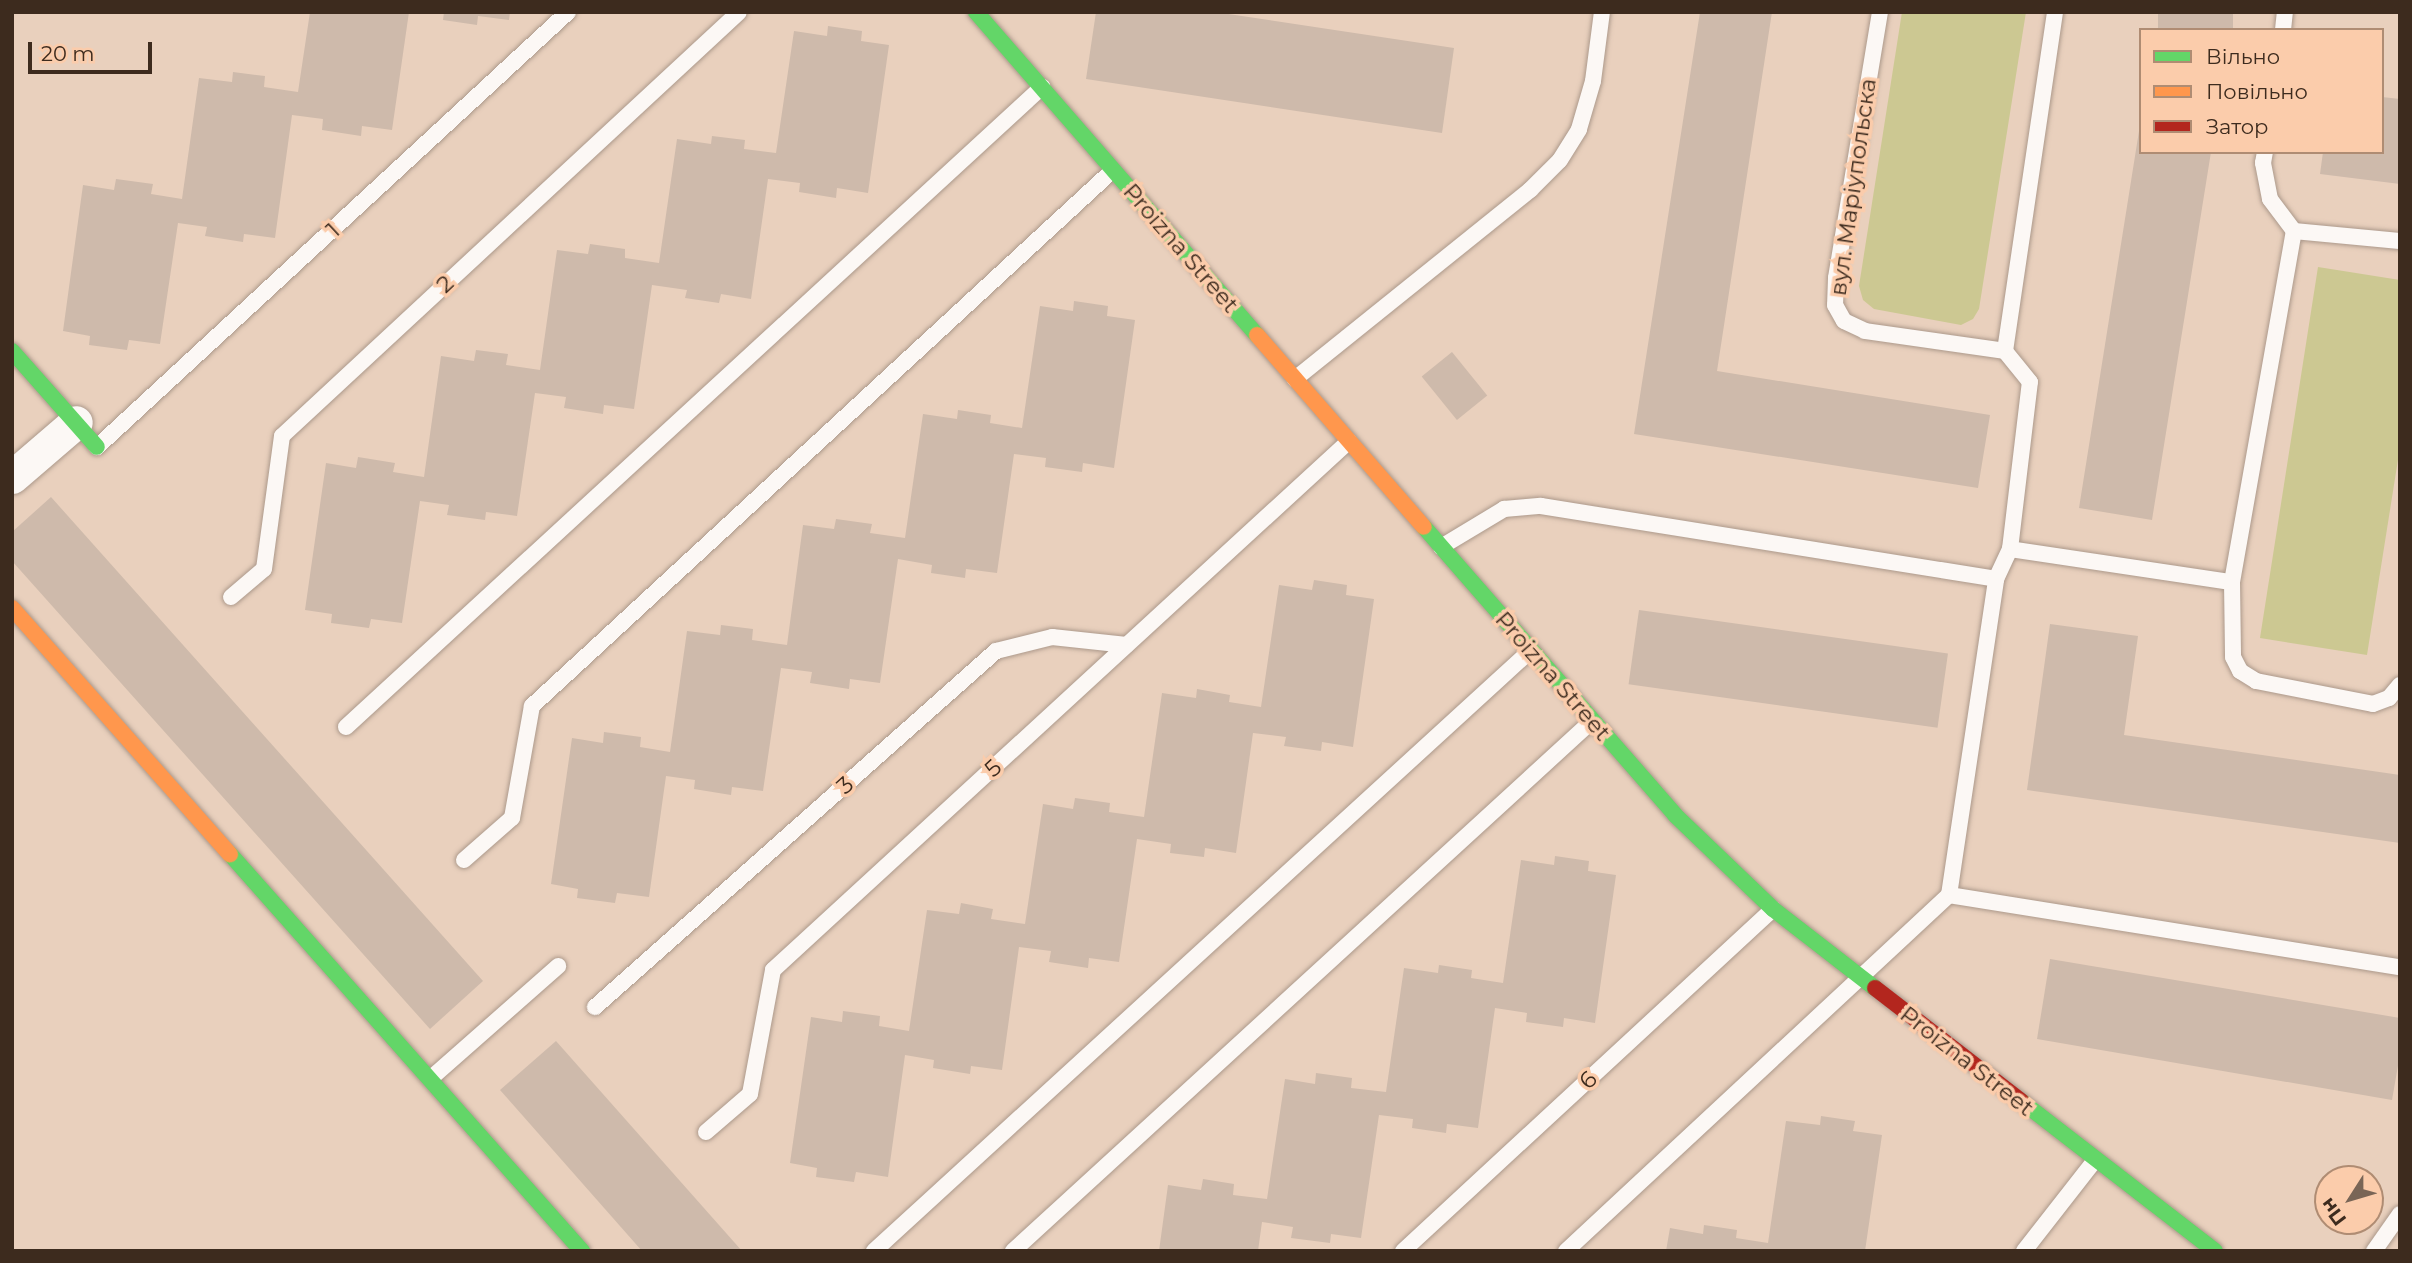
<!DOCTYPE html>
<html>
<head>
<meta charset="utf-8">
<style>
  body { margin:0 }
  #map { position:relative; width:2412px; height:1263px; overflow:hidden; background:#e9d0bd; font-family:Montserrat,sans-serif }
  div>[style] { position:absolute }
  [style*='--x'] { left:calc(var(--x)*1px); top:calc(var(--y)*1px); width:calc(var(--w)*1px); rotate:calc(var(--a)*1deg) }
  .green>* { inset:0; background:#ccc892 }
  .building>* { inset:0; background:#cebaab; transform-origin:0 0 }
  .roads { filter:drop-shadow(0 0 2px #ac998b) drop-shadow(0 0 2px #ac998b) }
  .lane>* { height:16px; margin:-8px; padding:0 8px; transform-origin:8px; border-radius:8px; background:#fcf8f5 }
  .street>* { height:33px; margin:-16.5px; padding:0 16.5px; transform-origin:16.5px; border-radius:16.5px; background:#fcf8f5 }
  .fast>* { height:16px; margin:-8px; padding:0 8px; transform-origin:8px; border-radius:8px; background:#63d668 }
  .slow>* { height:16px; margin:-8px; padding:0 8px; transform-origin:8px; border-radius:8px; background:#ff974d }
  .jam>* { height:16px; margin:-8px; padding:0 8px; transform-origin:8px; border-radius:8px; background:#b3261e }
  span { translate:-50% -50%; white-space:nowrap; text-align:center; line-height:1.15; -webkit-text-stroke:7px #fbccab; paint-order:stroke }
  .street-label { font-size:23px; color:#3d2b1e }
  .frame { position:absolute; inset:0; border:14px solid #3d2b1e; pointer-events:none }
  .legend { position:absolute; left:2139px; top:28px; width:245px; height:126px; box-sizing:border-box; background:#fbccab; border:2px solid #af8c73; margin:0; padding:9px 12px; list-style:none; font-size:21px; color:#3d2b1e }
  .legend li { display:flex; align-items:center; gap:14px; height:35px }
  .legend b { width:35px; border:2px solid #af8c73 }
  .north { position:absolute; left:2314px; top:1165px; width:70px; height:70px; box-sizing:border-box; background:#fbccab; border:2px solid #af8c73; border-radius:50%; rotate:233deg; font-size:19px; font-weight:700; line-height:28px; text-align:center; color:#3d2b1e }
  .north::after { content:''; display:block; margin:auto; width:24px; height:32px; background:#796556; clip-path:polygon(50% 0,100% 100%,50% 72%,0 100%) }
  .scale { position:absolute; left:28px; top:42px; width:124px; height:32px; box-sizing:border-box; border:4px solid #3d2b1e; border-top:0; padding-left:9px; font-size:21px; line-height:24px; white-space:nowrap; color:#3d2b1e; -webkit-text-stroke:5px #fbccab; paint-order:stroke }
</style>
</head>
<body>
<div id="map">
  <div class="green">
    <i style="clip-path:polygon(1902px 12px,2026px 12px,1979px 309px,1973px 319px,1961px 325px,1874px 309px,1863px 300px,1859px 286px)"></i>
    <i style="clip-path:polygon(2318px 267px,2400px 280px,2400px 447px,2367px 655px,2260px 638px)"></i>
  </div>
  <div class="building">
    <i style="clip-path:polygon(310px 12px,409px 12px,392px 130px,362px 126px,361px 136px,322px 130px,323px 119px,292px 115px,275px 238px,244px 234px,243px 242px,205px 236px,207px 227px,178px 223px,160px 344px,129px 340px,127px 350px,89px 345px,90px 336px,63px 331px,83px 185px,114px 190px,116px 179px,153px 184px,151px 194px,182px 199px,199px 78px,232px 82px,233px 72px,265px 76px,264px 87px,298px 92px)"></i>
    <i style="clip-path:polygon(444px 12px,510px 12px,509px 20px,478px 16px,477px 25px,443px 20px)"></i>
    <i style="clip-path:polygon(1096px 12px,1215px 12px,1454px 48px,1442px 133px,1086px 79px)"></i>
    <i style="clip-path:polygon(1700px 12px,1772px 12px,1717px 371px,1990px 415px,1978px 488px,1634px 434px)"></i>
    <i style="left:2158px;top:12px;width:75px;height:18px"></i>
    <i style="clip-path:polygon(828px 26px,862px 31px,861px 41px,889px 45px,868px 193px,837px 188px,836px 198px,799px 192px,800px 183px,768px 179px,751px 299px,721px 294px,719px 303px,685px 298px,687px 290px,652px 285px,634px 409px,604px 405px,603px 414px,564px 408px,566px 397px,535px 393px,517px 516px,486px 512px,485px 520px,447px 515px,449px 505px,420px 501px,402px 623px,371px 619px,369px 628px,331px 623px,332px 614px,305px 610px,326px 463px,356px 468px,358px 457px,395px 463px,393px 472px,424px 477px,441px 356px,474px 361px,476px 350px,508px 354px,506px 365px,540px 370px,557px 250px,588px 254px,590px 244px,625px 249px,625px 258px,659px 263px,677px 139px,711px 144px,712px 136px,745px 140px,744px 149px,776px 153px,794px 31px,827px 36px)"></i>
    <i style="clip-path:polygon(2382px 97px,2400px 99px,2400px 184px,2320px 174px,2323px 152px,2382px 152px)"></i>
    <i style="clip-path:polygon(2139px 131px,2141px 152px,2211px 152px,2152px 520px,2079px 508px)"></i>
    <i style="clip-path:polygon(1074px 301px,1108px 306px,1107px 316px,1135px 320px,1114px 468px,1083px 463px,1082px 472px,1045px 467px,1046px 458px,1014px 454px,997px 573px,966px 569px,965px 578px,931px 573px,932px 565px,898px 559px,880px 683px,850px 679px,849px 689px,810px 683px,812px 672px,781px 668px,763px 791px,732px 787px,731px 795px,694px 789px,695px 780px,666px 776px,649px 897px,617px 893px,615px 903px,577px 898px,578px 889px,551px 884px,572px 738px,603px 743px,604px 732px,641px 737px,640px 747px,670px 752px,687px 631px,720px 635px,721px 625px,753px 629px,752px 640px,787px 645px,803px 525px,834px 529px,836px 519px,872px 524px,870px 533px,905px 538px,923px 414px,957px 419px,958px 410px,991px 415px,990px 423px,1022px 428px,1040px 306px,1073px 311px)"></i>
    <i style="left:1452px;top:352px;width:56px;height:39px;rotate:51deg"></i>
    <i style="clip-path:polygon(51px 497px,483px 981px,430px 1029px,12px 561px,12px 532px)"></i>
    <i style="clip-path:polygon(1314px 580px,1347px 585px,1346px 595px,1374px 599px,1353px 747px,1322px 742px,1321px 751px,1284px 746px,1286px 737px,1253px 733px,1236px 853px,1205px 848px,1204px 857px,1170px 853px,1171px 844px,1137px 839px,1119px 962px,1089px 958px,1088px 968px,1049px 962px,1051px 951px,1019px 947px,1002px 1070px,971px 1066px,970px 1074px,933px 1068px,934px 1060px,905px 1055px,888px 1177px,856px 1172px,854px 1182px,816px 1177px,817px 1168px,790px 1163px,811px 1017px,842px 1022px,843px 1011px,880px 1016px,879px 1026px,909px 1031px,927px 910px,959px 914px,961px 903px,993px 909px,991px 919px,1025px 924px,1043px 804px,1073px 809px,1075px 798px,1110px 803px,1109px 812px,1144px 817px,1162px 693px,1196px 698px,1197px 689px,1230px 695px,1229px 702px,1261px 707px,1279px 585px,1312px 590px)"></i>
    <i style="left:1639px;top:610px;width:312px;height:75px;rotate:8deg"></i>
    <i style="clip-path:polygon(2050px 624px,2138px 636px,2124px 735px,2400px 775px,2400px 843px,2027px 790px)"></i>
    <i style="clip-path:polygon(1555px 856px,1589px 861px,1588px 871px,1616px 875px,1595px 1023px,1564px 1018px,1563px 1027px,1526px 1022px,1527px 1013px,1495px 1008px,1478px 1128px,1447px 1124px,1446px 1133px,1412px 1128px,1413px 1119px,1379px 1115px,1361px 1238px,1331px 1234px,1330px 1243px,1291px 1238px,1293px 1227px,1262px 1222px,1258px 1251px,1159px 1251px,1168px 1185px,1201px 1190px,1203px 1179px,1234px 1184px,1233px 1195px,1267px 1199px,1285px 1079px,1315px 1084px,1316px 1073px,1352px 1078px,1351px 1088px,1386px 1092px,1404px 968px,1438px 973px,1439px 965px,1472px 970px,1471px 978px,1503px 983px,1521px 860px,1554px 865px)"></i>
    <i style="clip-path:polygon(2050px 959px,2400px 1018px,2400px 1054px,2392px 1100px,2037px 1039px)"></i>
    <i style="clip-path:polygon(556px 1041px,742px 1251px,642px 1251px,500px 1090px)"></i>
    <i style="clip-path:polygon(1821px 1116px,1855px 1121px,1853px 1131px,1882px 1135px,1865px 1251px,1666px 1251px,1670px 1228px,1703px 1234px,1704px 1225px,1737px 1230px,1736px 1238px,1768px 1243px,1786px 1121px,1820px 1125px)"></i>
  </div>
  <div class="roads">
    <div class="lane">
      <i style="--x:1880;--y:12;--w:270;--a:99.4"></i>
      <i style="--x:1836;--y:278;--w:27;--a:92"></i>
      <i style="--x:1835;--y:305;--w:18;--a:61"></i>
      <i style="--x:1844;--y:321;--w:23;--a:25"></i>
      <i style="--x:1865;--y:331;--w:141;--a:8.1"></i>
      <i style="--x:2283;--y:30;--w:18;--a:-84"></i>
      <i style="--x:2294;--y:231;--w:106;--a:5.4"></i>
      <i style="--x:1295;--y:379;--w:302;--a:-38.8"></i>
      <i style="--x:1530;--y:190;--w:42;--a:-45"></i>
      <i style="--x:1560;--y:160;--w:36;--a:-58"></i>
      <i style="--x:1579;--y:129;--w:50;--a:-73.7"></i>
      <i style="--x:1593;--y:81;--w:70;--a:-82.6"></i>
      <i style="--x:97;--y:447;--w:641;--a:-42.72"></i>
      <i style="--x:1441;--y:547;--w:74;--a:-31.1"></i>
      <i style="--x:1504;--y:509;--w:37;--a:-5"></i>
      <i style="--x:1541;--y:506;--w:461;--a:9.1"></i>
      <i style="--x:2010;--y:549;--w:224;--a:8.5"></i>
      <i style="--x:2232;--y:582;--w:356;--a:-80"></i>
      <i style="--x:2294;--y:231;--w:40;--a:-127"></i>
      <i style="--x:2270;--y:199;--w:37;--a:-101"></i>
      <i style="--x:2263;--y:163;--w:11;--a:-80"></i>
      <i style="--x:2232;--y:582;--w:75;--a:89.2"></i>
      <i style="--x:2233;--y:657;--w:16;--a:63"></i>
      <i style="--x:2240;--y:671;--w:19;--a:32"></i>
      <i style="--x:2256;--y:681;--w:119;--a:11.1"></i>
      <i style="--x:2373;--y:704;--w:17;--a:-21"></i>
      <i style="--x:2389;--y:698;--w:17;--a:-50"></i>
      <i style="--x:231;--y:597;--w:43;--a:-40.3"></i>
      <i style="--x:264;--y:569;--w:134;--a:-82.3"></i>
      <i style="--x:282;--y:436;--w:623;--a:-42.85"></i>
      <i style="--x:346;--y:727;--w:946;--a:-42.6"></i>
      <i style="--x:464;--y:860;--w:64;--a:-41.2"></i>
      <i style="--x:512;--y:818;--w:114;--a:-79.9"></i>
      <i style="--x:532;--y:706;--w:790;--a:-42.69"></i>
      <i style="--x:1949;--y:895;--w:457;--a:9.1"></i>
      <i style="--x:595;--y:1007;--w:536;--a:-41.6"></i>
      <i style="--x:996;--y:651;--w:58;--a:-14"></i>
      <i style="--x:1052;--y:637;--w:75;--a:6.1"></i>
      <i style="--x:430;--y:1079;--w:171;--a:-41.4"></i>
      <i style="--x:706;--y:1132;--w:58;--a:-40.8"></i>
      <i style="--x:750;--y:1094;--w:126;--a:-79.5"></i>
      <i style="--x:773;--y:970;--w:782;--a:-42.56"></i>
      <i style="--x:874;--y:1251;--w:890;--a:-42.45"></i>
      <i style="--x:1013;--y:1251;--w:785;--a:-42.47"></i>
      <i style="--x:1403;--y:1251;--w:504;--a:-42.75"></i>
      <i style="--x:1566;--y:1251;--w:523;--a:-42.91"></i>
      <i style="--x:1949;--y:895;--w:319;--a:-81.5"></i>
      <i style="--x:1996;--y:579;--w:33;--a:-65"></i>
      <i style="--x:2010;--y:549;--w:168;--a:-83.2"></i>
      <i style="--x:2030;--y:382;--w:40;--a:-129"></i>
      <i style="--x:2005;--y:351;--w:343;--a:-81.6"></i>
      <i style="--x:2024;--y:1251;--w:115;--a:-52"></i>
      <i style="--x:2374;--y:1251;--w:45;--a:-54.9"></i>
    </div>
    <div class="street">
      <i style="--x:12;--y:477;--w:84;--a:-40.7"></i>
    </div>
    <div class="fast">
      <i style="--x:976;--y:12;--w:428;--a:49"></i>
      <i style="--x:12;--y:351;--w:128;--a:48.5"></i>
      <i style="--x:1424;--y:527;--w:382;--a:48.9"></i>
      <i style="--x:1675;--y:815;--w:136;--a:43.8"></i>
      <i style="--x:1773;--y:909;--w:129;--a:37.8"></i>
      <i style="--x:230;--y:854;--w:531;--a:48.44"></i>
      <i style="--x:2021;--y:1101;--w:245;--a:37.7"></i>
    </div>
    <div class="slow">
      <i style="--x:1257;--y:335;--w:254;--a:49"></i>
      <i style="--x:12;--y:608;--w:329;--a:48.5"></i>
    </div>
    <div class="jam">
      <i style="--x:1875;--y:988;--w:185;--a:37.7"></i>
    </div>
  </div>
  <div class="street-label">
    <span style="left:1853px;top:187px;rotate:-82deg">вул. Маріупольска</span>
    <span style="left:333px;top:230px;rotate:-43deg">1</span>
    <span style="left:1181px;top:248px;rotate:49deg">Proizna Street</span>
    <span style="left:445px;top:284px;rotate:-43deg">2</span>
    <span style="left:1553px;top:676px;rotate:49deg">Proizna Street</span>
    <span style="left:993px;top:768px;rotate:-43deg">5</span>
    <span style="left:845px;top:785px;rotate:-42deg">3</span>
    <span style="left:1967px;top:1061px;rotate:38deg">Proizna Street</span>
    <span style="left:1588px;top:1080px;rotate:-43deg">6</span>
  </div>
  <div class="frame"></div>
  <ul class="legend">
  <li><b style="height:9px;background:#63d668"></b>Вільно</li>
  <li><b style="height:9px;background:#ff974d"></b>Повільно</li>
  <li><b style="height:9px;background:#b3261e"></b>Затор</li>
  </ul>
  <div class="north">Пн</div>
  <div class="scale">20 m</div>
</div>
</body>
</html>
